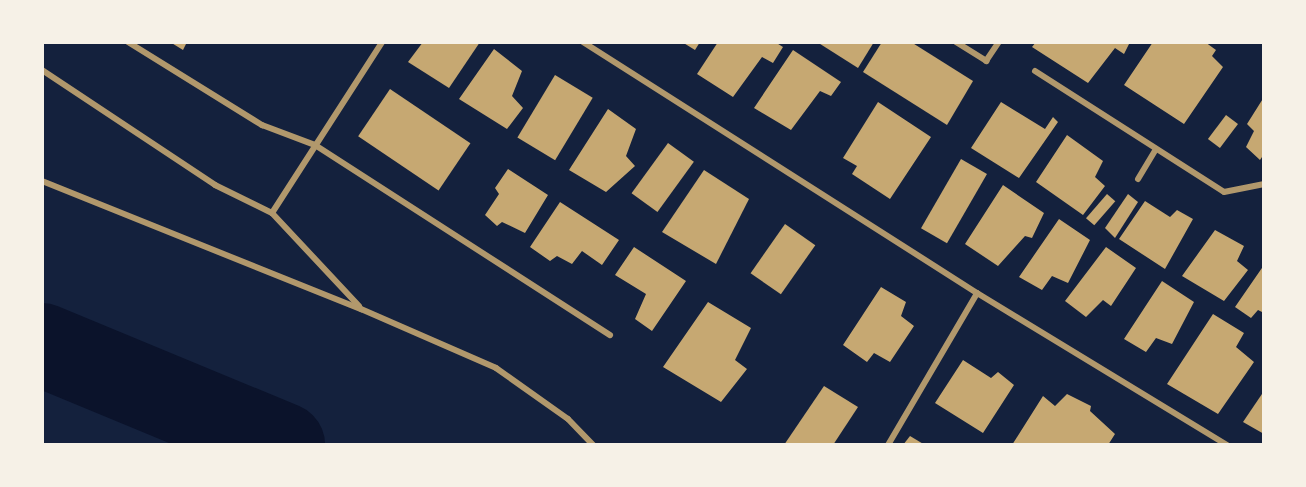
<!DOCTYPE html>
<html>
<head>
<meta charset="utf-8">
<style>
  body { margin:0 }
  #map { position:relative; width:1306px; height:487px; overflow:hidden; background:#14213d; font-family:Mulish,sans-serif }
  div>[style] { position:absolute }
  [style*='--x'] { left:calc(var(--x)*1px); top:calc(var(--y)*1px); width:calc(var(--w)*1px); rotate:calc(var(--a)*1deg) }
  .river>* { height:84px; margin:-42px; padding:0 42px; transform-origin:42px; border-radius:42px; background:#0b132b }
  .building>* { inset:0; background:#c6a872; transform-origin:0 0 }
  .minor>* { height:6px; margin:-3px; padding:0 3px; transform-origin:3px; border-radius:3px; background:#b1986c }
  span { translate:-50% -50%; white-space:nowrap; text-align:center; line-height:1.15; -webkit-text-stroke:4.5px #f6f1e7; paint-order:stroke }
  .frame { position:absolute; inset:0; border:44px solid #f6f1e7; pointer-events:none }
</style>
</head>
<body>
<div id="map">
  <div class="river">
    <i style="--x:42;--y:345;--w:261;--a:22.5"></i>
  </div>
  <div class="building">
    <i style="clip-path:polygon(170px 42px,187px 42px,183px 50px)"></i>
    <i style="clip-path:polygon(423px 42px,480px 42px,449px 88px,408px 62px)"></i>
    <i style="clip-path:polygon(682px 42px,700px 42px,695px 50px)"></i>
    <i style="clip-path:polygon(718px 42px,775px 42px,783px 47px,773px 63px,762px 57px,733px 97px,697px 74px)"></i>
    <i style="clip-path:polygon(817px 42px,874px 42px,858px 68px)"></i>
    <i style="clip-path:polygon(882px 42px,911px 42px,973px 81px,947px 125px,863px 72px)"></i>
    <i style="clip-path:polygon(1036px 42px,1130px 42px,1124px 54px,1115px 48px,1088px 83px,1032px 47px)"></i>
    <i style="clip-path:polygon(1153px 42px,1205px 42px,1216px 50px,1212px 56px,1223px 67px,1184px 124px,1124px 85px)"></i>
    <i style="clip-path:polygon(494px 49px,522px 71px,512px 96px,523px 108px,507px 129px,459px 99px)"></i>
    <i style="clip-path:polygon(793px 50px,841px 82px,831px 96px,820px 91px,791px 130px,754px 108px)"></i>
    <i style="left:555px;top:75px;width:44px;height:73px;rotate:31deg"></i>
    <i style="left:390px;top:89px;width:97px;height:57px;rotate:34deg"></i>
    <i style="clip-path:polygon(1264px 97px,1264px 154px,1260px 160px,1246px 147px,1254px 131px,1247px 124px)"></i>
    <i style="clip-path:polygon(878px 102px,931px 137px,890px 199px,852px 174px,857px 166px,843px 158px)"></i>
    <i style="clip-path:polygon(1001px 102px,1045px 129px,1053px 117px,1058px 122px,1019px 178px,971px 148px)"></i>
    <i style="clip-path:polygon(608px 109px,636px 129px,626px 156px,635px 166px,606px 192px,569px 170px)"></i>
    <i style="left:1226px;top:115px;width:15px;height:30px;rotate:37deg"></i>
    <i style="clip-path:polygon(1067px 135px,1103px 161px,1095px 177px,1105px 186px,1083px 215px,1036px 182px)"></i>
    <i style="left:668px;top:143px;width:32px;height:62px;rotate:36deg"></i>
    <i style="left:961px;top:159px;width:30px;height:80px;rotate:30deg"></i>
    <i style="clip-path:polygon(508px 169px,548px 195px,525px 233px,502px 222px,497px 226px,485px 215px,499px 194px,495px 188px)"></i>
    <i style="clip-path:polygon(704px 170px,749px 199px,716px 264px,662px 232px)"></i>
    <i style="clip-path:polygon(1003px 185px,1044px 213px,1032px 238px,1025px 236px,998px 266px,965px 244px)"></i>
    <i style="left:1107px;top:194px;width:11px;height:32px;rotate:41deg"></i>
    <i style="clip-path:polygon(1128px 194px,1138px 202px,1115px 238px,1105px 228px)"></i>
    <i style="clip-path:polygon(1145px 201px,1170px 217px,1177px 210px,1193px 219px,1165px 269px,1119px 239px)"></i>
    <i style="clip-path:polygon(560px 202px,619px 240px,602px 265px,582px 251px,572px 264px,557px 256px,550px 261px,530px 247px)"></i>
    <i style="clip-path:polygon(1059px 219px,1090px 240px,1068px 283px,1052px 276px,1042px 290px,1019px 277px)"></i>
    <i style="left:785px;top:224px;width:37px;height:60px;rotate:35deg"></i>
    <i style="clip-path:polygon(1215px 230px,1244px 246px,1237px 261px,1248px 270px,1224px 301px,1182px 276px)"></i>
    <i style="clip-path:polygon(634px 247px,686px 281px,652px 331px,635px 319px,646px 294px,615px 275px)"></i>
    <i style="clip-path:polygon(1106px 247px,1136px 268px,1111px 306px,1103px 300px,1086px 317px,1065px 301px)"></i>
    <i style="clip-path:polygon(1264px 265px,1264px 313px,1258px 310px,1251px 318px,1235px 307px)"></i>
    <i style="clip-path:polygon(1162px 281px,1194px 302px,1172px 344px,1156px 338px,1146px 352px,1124px 339px)"></i>
    <i style="clip-path:polygon(881px 287px,906px 302px,901px 316px,914px 326px,890px 362px,874px 353px,867px 362px,843px 345px)"></i>
    <i style="clip-path:polygon(708px 302px,751px 328px,735px 360px,747px 369px,721px 402px,663px 367px)"></i>
    <i style="clip-path:polygon(1213px 314px,1244px 333px,1236px 347px,1254px 362px,1218px 414px,1167px 384px)"></i>
    <i style="clip-path:polygon(963px 360px,991px 378px,998px 372px,1014px 385px,983px 433px,935px 403px)"></i>
    <i style="clip-path:polygon(824px 386px,858px 407px,833px 445px,784px 445px)"></i>
    <i style="clip-path:polygon(1264px 391px,1264px 434px,1243px 422px)"></i>
    <i style="clip-path:polygon(1067px 394px,1091px 406px,1090px 411px,1115px 434px,1108px 445px,1012px 445px,1043px 396px,1055px 406px)"></i>
    <i style="clip-path:polygon(910px 436px,925px 445px,903px 445px)"></i>
  </div>
  <div class="minor">
    <i style="--x:128;--y:42;--w:158;--a:31.8"></i>
    <i style="--x:262;--y:125;--w:57;--a:20.7"></i>
    <i style="--x:315;--y:145;--w:351;--a:32.8"></i>
    <i style="--x:583;--y:42;--w:467;--a:32.5"></i>
    <i style="--x:977;--y:293;--w:293;--a:31.3"></i>
    <i style="--x:956;--y:42;--w:36;--a:32"></i>
    <i style="--x:986;--y:61;--w:23;--a:-56"></i>
    <i style="--x:42;--y:70;--w:208;--a:33.6"></i>
    <i style="--x:215;--y:185;--w:64;--a:26.2"></i>
    <i style="--x:1035;--y:71;--w:224;--a:32.6"></i>
    <i style="--x:1224;--y:192;--w:41;--a:-11.3"></i>
    <i style="--x:1138;--y:179;--w:35;--a:-59"></i>
    <i style="--x:42;--y:181;--w:344;--a:21.9"></i>
    <i style="--x:361;--y:309;--w:147;--a:23.6"></i>
    <i style="--x:496;--y:368;--w:88;--a:35.3"></i>
    <i style="--x:568;--y:419;--w:36;--a:46"></i>
    <i style="--x:359;--y:306;--w:127;--a:-133.1"></i>
    <i style="--x:272;--y:213;--w:203;--a:-57.2"></i>
    <i style="--x:888;--y:445;--w:176;--a:-59.6"></i>
  </div>
  <div class="frame"></div>
</div>
</body>
</html>
